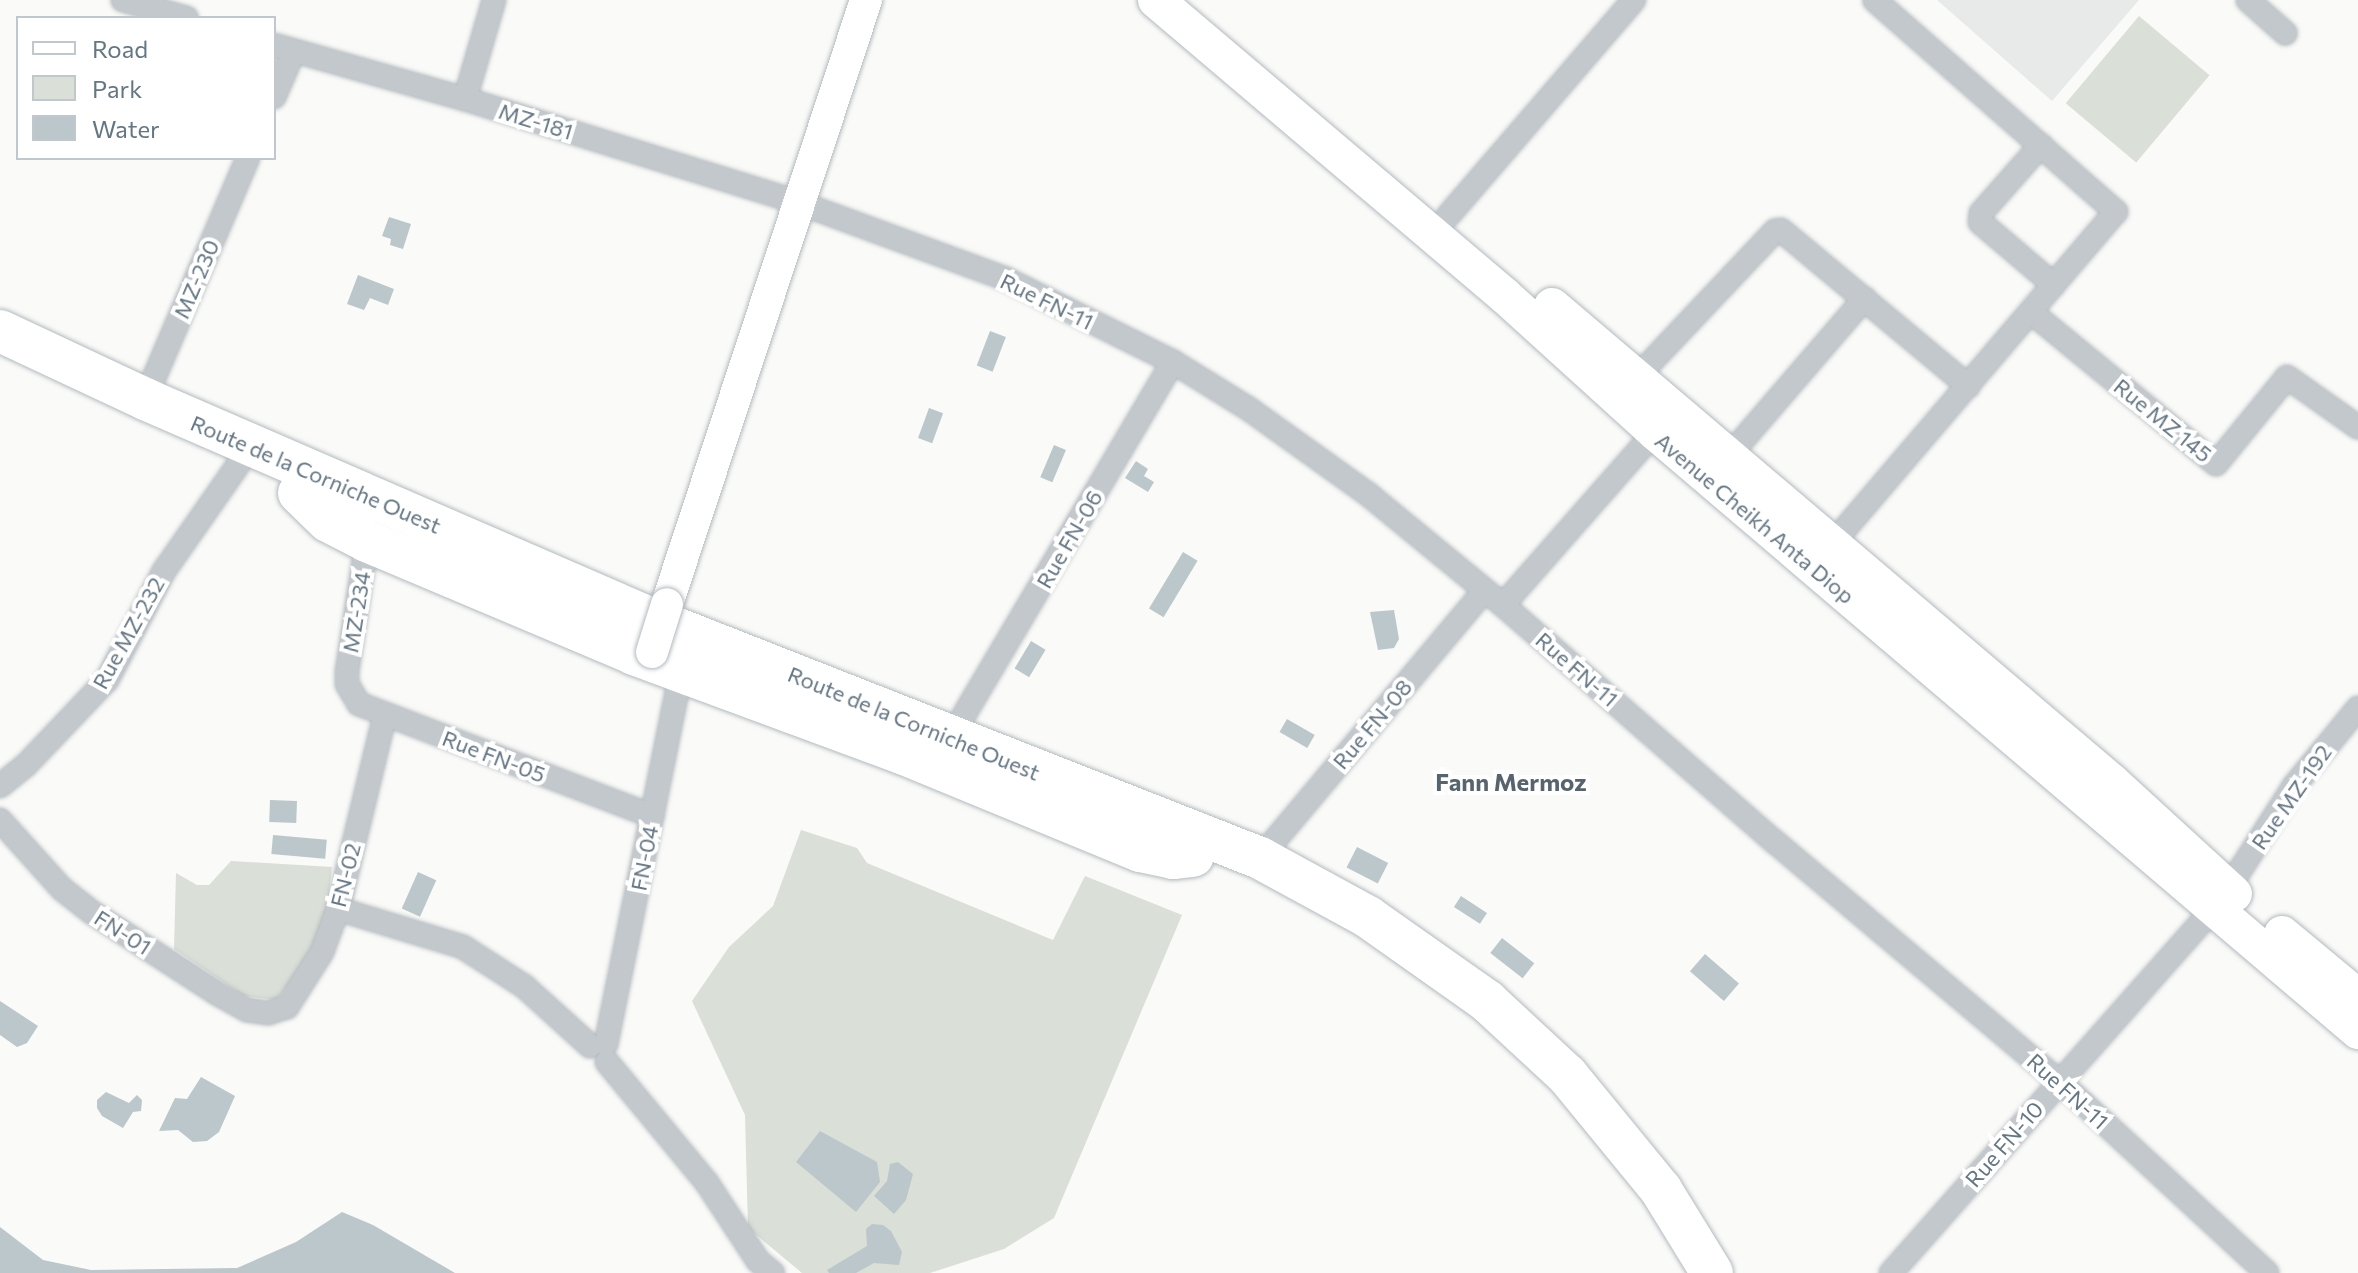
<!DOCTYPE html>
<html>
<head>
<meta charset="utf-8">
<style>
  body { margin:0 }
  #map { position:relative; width:2358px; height:1273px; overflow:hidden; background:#fafaf8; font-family:Commissioner,sans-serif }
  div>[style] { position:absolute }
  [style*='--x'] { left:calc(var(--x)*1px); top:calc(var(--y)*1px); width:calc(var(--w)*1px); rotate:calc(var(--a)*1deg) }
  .built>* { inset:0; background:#e8e9e9 }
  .green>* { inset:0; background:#dadfd7; transform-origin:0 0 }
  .water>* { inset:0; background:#bbc7cb; transform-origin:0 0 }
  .roads { filter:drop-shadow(0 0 2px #b3babf) drop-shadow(0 0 2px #b3babf) }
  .street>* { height:22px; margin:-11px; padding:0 11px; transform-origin:11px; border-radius:11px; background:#c3c8cc }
  .secondary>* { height:32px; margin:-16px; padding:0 16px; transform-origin:16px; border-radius:16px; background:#fff }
  .primary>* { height:36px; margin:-18px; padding:0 18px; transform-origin:18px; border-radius:18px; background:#fff }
  .highway>* { height:42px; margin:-21px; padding:0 21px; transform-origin:21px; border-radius:21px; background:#fff }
  .bridges { filter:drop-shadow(0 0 2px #b3babf) drop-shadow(0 0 2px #b3babf) }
  .secondary-bridge>* { height:32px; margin:-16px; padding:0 16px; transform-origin:16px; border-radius:16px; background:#fff }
  span { translate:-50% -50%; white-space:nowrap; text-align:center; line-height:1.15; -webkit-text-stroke:8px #fff; paint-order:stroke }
  .street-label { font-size:22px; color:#657683 }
  .neighbourhood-label { font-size:24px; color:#57646e; font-weight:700 }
  .legend { position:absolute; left:16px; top:16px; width:260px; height:144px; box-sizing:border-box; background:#fff; border:2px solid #c1c8cd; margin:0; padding:10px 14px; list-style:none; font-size:24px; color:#657683 }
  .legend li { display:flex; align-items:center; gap:16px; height:40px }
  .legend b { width:40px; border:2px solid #c1c8cd }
</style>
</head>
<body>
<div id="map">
  <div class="built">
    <i style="clip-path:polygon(1937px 0,2139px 0,2052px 101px)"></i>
  </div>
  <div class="green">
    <i style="left:2139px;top:16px;width:92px;height:114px;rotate:40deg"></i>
    <i style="clip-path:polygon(801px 830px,857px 848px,867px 863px,1053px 940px,1085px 876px,1182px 915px,1054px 1218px,1004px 1249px,930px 1273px,802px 1273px,748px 1228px,745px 1115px,692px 1001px,729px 947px,773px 906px)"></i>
    <i style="clip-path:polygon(231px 861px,332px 867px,326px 923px,303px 966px,276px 1000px,244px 996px,174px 949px,176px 873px,197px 885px,209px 885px)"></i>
  </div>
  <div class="water">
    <i style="clip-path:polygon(389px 217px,411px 224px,403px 249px,390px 245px,391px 239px,382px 236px)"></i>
    <i style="clip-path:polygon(358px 275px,394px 289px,388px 305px,370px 298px,364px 310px,347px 304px)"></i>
    <i style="left:990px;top:331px;width:17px;height:37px;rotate:21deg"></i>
    <i style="left:929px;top:408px;width:15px;height:32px;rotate:20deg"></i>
    <i style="left:1054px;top:445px;width:13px;height:35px;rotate:23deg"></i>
    <i style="clip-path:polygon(1136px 461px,1148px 469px,1144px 476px,1154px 482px,1148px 492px,1125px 478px)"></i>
    <i style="left:1183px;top:552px;width:17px;height:66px;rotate:31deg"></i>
    <i style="clip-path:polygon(1394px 610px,1399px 639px,1394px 648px,1378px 650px,1370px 612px)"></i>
    <i style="left:1031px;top:641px;width:17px;height:32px;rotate:31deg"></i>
    <i style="left:1287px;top:719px;width:32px;height:15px;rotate:30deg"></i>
    <i style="left:270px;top:800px;width:27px;height:22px;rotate:2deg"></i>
    <i style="left:273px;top:835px;width:54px;height:19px;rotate:5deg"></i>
    <i style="left:1357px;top:847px;width:35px;height:23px;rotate:27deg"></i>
    <i style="left:418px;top:872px;width:20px;height:40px;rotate:24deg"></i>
    <i style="left:1461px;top:896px;width:31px;height:13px;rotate:33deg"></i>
    <i style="left:1502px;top:938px;width:41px;height:19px;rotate:38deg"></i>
    <i style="left:1705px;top:954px;width:45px;height:23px;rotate:41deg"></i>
    <i style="clip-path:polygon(0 1001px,38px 1026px,27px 1043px,17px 1047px,0 1035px)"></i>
    <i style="clip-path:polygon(201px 1077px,235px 1096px,219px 1132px,207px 1141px,193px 1142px,178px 1130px,159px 1131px,175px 1098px,187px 1099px)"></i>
    <i style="clip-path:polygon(106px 1092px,129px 1103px,137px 1095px,142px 1100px,141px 1111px,133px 1112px,123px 1128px,102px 1116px,97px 1108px,97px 1100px)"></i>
    <i style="clip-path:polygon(820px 1131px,877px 1162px,880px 1182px,856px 1212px,796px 1162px)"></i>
    <i style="clip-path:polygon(898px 1162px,913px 1174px,906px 1200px,894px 1214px,874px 1196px,887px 1181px,890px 1164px)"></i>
    <i style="clip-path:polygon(342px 1212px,373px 1225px,455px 1273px,0 1273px,0 1227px,43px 1260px,91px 1270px,237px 1268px,296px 1242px)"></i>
    <i style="clip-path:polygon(872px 1224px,883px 1225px,891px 1231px,902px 1252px,899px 1265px,874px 1263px,856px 1273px,829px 1273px,827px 1270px,867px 1246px,866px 1229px)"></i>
  </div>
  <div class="roads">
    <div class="street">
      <i style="--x:123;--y:0;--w:66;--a:15.9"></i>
      <i style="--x:2248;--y:0;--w:50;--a:41.7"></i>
      <i style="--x:274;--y:45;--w:198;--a:15.8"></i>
      <i style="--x:465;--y:99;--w:348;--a:17.2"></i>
      <i style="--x:797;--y:202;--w:223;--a:20.2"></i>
      <i style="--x:1006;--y:279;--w:186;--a:26.4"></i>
      <i style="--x:1173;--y:362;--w:89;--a:31.7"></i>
      <i style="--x:1249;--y:409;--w:148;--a:35.6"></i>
      <i style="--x:1369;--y:495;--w:173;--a:39.4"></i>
      <i style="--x:1503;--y:605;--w:361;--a:41.1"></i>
      <i style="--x:1775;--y:842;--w:371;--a:40.1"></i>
      <i style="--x:2059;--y:1081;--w:283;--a:42.7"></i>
      <i style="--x:274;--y:97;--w:50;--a:-66.5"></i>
      <i style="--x:465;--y:99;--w:103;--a:-73.7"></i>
      <i style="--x:2041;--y:145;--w:91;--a:131.4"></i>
      <i style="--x:1981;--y:213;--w:9;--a:96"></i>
      <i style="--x:1980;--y:222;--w:97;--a:40.4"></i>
      <i style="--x:1448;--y:216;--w:285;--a:-49.3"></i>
      <i style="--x:2031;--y:312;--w:239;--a:39.4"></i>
      <i style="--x:2216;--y:464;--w:112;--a:-50.8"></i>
      <i style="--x:2287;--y:377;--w:87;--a:35.2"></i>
      <i style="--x:1635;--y:379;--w:204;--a:-46.6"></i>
      <i style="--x:1775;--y:231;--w:6;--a:-9"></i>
      <i style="--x:1781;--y:230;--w:244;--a:39.8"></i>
      <i style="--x:145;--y:399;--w:262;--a:-66.9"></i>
      <i style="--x:1729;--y:456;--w:208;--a:-49.3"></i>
      <i style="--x:367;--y:541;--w:133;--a:98.7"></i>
      <i style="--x:347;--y:672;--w:12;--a:90"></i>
      <i style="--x:347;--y:684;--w:23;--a:59"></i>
      <i style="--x:359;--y:704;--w:314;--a:20.9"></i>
      <i style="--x:1832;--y:544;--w:437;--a:-49.5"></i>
      <i style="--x:2116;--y:212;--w:321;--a:-138.7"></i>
      <i style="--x:1503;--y:605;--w:230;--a:-48.7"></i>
      <i style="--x:964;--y:715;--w:410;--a:-59.4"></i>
      <i style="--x:0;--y:786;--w:33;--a:-39"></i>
      <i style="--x:26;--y:765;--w:117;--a:-46.4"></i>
      <i style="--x:107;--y:680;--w:123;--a:-62.4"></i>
      <i style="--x:164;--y:571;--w:129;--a:-55.1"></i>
      <i style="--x:0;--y:820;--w:93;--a:48.1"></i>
      <i style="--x:62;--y:889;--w:39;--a:38"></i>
      <i style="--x:93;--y:913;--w:149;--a:32.9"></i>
      <i style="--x:218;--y:994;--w:33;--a:29"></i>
      <i style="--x:247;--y:1010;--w:21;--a:8"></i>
      <i style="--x:268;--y:1013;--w:20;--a:-18"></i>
      <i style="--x:287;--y:1007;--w:65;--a:-57.5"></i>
      <i style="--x:322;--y:952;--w:46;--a:-69.6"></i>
      <i style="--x:338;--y:909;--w:200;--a:-76.4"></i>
      <i style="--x:1260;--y:858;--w:349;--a:-50"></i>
      <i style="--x:2228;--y:889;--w:122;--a:-57.3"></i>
      <i style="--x:2294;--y:786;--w:101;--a:-50.6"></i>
      <i style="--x:338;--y:909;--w:131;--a:16.9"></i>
      <i style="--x:463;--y:947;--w:74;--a:32.8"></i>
      <i style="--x:525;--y:987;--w:88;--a:42.2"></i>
      <i style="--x:606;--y:1044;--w:380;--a:-78.6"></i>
      <i style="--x:607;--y:1062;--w:157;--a:50.4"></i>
      <i style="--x:707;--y:1183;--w:93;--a:56.8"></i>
      <i style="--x:758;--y:1261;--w:19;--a:39"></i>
      <i style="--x:1891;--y:1273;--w:487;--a:-48.5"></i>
    </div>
    <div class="secondary">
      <i style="--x:667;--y:604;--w:636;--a:-71.76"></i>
    </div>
    <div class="primary">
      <i style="--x:1156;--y:0;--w:458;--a:40.3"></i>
      <i style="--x:1505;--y:296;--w:202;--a:42.2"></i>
      <i style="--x:1655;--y:432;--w:924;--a:40.43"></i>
      <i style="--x:1552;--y:306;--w:736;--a:40.37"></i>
      <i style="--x:2113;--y:783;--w:164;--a:42.5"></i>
      <i style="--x:2282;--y:934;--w:99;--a:39.7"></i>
    </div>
    <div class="highway">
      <i style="--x:0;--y:331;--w:160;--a:25.1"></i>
      <i style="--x:145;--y:399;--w:545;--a:23.46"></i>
      <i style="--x:645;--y:616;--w:661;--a:21.48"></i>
      <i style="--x:1260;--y:858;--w:123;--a:28.6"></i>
      <i style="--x:1368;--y:917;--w:146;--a:35.2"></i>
      <i style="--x:1487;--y:1001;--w:109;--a:42.8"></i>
      <i style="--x:1567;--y:1075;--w:149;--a:50.7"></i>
      <i style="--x:1661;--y:1190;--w:97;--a:58.4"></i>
      <i style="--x:299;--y:493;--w:40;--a:44"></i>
      <i style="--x:328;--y:521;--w:44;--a:27.1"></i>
      <i style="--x:367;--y:541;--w:290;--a:22.9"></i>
      <i style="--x:634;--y:654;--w:286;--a:20.3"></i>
      <i style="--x:902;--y:753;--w:257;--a:22.4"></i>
      <i style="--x:1140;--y:851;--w:34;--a:12"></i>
      <i style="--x:1173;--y:858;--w:20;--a:-6"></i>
    </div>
  </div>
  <div class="bridges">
    <div class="secondary-bridge">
      <i style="--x:652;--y:652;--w:50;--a:-72.6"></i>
    </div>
  </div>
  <div class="street-label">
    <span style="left:536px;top:121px;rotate:17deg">MZ-181</span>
    <span style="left:196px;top:279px;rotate:-67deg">MZ-230</span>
    <span style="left:1047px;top:301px;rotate:26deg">Rue FN-11</span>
    <span style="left:2163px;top:420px;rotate:39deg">Rue MZ 145</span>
    <span style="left:316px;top:474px;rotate:23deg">Route de la Corniche Ouest</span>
    <span style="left:1755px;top:518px;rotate:40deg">Avenue Cheikh Anta Diop</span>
    <span style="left:1069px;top:539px;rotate:-60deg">Rue FN-06</span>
    <span style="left:356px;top:612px;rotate:-81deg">MZ-234</span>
    <span style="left:128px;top:633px;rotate:-61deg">Rue MZ-232</span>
    <span style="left:1577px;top:669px;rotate:41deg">Rue FN-11</span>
    <span style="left:914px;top:723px;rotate:22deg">Route de la Corniche Ouest</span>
    <span style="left:1372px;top:724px;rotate:-50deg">Rue FN-08</span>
    <span style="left:494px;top:756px;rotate:21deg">Rue FN-05</span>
    <span style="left:2291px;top:797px;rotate:-55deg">Rue MZ-192</span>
    <span style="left:644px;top:858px;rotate:-79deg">FN-04</span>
    <span style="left:345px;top:875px;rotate:-76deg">FN-02</span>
    <span style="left:123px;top:932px;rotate:33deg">FN-01</span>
    <span style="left:2068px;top:1091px;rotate:42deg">Rue FN-11</span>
    <span style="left:2004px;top:1144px;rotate:-49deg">Rue FN-10</span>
  </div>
  <div class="neighbourhood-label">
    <span style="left:1511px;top:782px">Fann Mermoz</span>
  </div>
  <ul class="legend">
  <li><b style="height:10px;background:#fff"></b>Road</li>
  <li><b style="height:22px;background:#dadfd7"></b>Park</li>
  <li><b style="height:22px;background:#bbc7cb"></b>Water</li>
  </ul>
</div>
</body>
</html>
